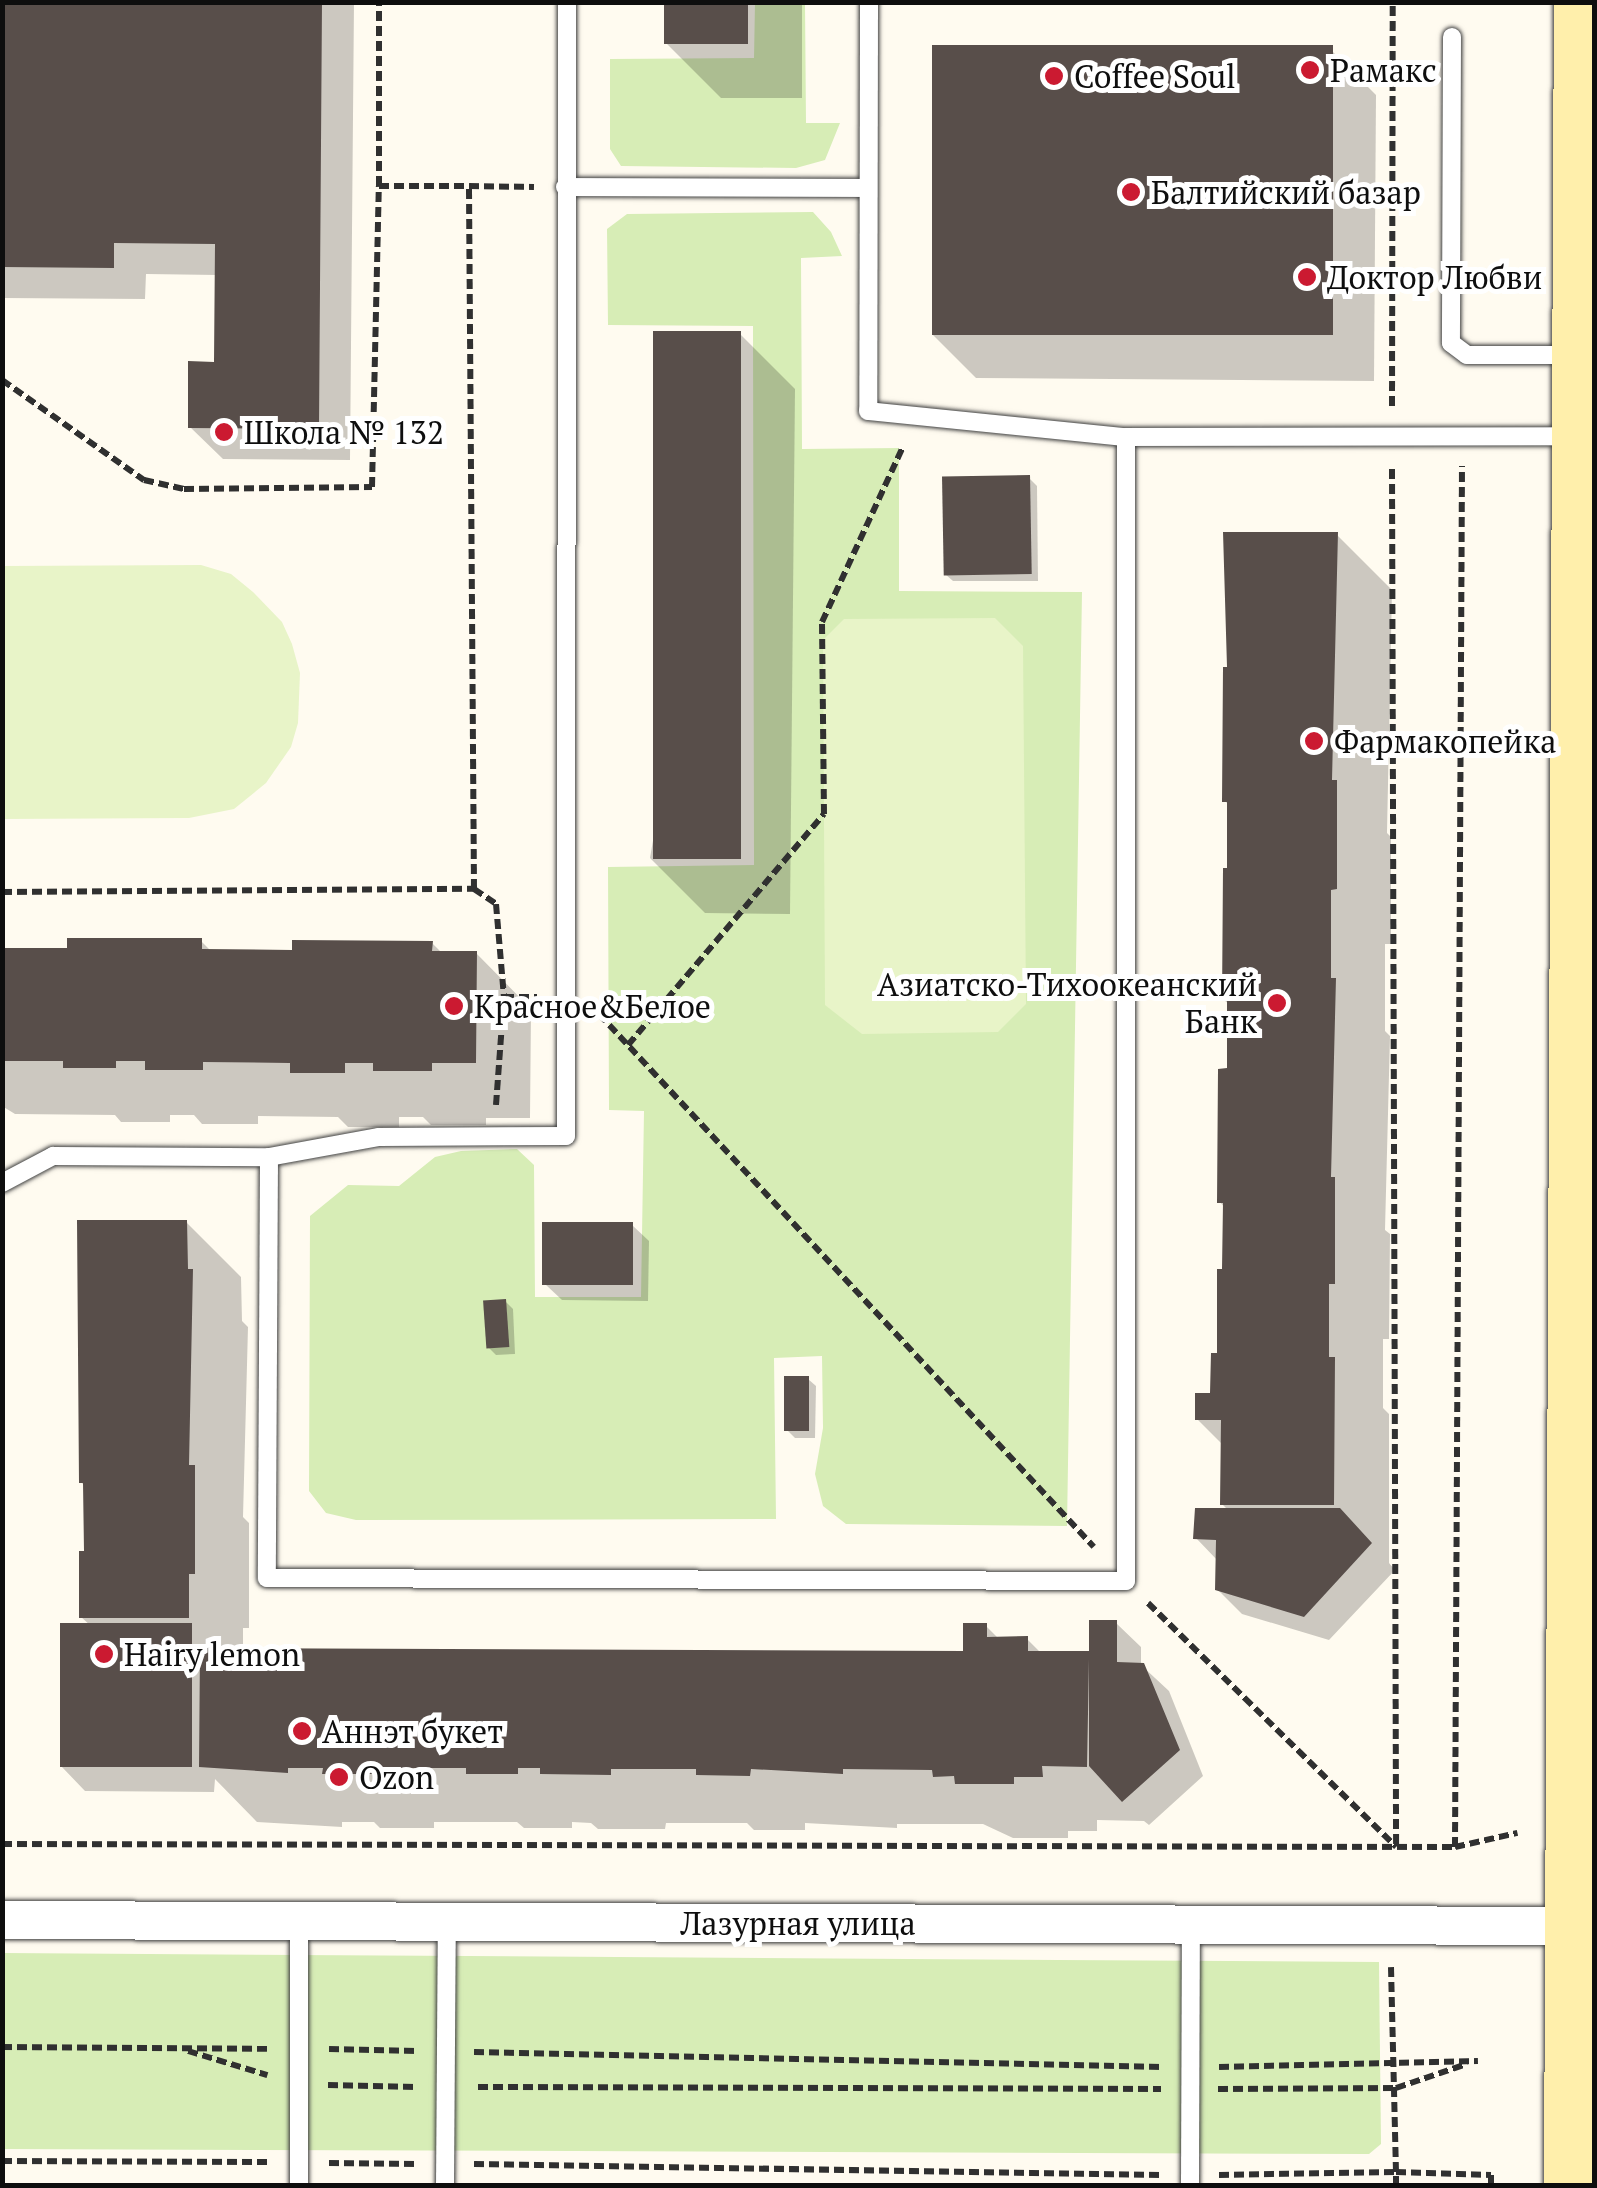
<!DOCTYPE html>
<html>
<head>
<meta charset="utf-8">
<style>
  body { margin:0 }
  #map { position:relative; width:1597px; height:2188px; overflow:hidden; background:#fffbf0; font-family:"PT Serif",serif }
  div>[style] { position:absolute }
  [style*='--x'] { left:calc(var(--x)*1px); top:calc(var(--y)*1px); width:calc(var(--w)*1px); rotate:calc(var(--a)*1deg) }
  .green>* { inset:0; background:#d7edb6 }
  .pitch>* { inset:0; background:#e8f4c8 }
  .shadow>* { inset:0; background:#0003 }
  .building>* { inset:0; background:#584e4a; transform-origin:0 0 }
  .path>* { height:6px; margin-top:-3px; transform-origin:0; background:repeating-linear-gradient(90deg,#303030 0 10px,transparent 0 15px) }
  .roads { filter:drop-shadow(0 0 2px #414141) drop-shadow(0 0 2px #414141) }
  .lane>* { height:18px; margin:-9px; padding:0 9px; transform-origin:9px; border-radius:9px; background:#fff }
  .street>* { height:38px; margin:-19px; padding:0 19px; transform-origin:19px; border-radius:19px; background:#fff }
  .secondary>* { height:52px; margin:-26px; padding:0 26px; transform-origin:26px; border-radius:26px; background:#ffefab }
  .dots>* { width:28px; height:28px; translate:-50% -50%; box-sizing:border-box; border:5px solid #fff; border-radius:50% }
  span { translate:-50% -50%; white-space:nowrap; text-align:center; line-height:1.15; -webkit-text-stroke:10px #fff; paint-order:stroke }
  .poi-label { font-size:32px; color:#0e0e0e }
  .left { translate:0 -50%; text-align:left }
  .right { translate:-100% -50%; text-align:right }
  .street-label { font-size:32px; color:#0e0e0e }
  .frame { position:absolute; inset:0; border:5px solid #0e0e0e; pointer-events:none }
</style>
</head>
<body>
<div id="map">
  <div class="green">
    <i style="clip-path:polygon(755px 3px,805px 3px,806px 123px,840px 123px,825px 160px,796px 168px,621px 166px,610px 149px,610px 59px,754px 58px)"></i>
    <i style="clip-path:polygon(813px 212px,831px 232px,842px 256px,801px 258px,802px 449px,899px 448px,899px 591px,1082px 592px,1067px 1526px,846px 1524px,823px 1506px,815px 1474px,823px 1428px,822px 1356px,774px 1358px,776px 1519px,356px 1520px,326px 1513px,309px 1491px,310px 1216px,348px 1185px,399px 1186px,435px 1157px,461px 1151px,517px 1149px,534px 1165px,535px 1297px,641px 1297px,644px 1111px,609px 1110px,608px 867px,754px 865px,753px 326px,608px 325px,607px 229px,627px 214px)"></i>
    <i style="clip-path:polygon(3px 1953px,1379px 1962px,1381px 2144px,1369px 2154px,3px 2149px)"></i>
  </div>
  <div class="pitch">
    <i style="clip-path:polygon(201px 565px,231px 574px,253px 592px,282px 622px,292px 644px,300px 673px,298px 723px,291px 747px,266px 783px,234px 809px,189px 818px,3px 819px,3px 566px)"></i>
    <i style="clip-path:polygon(995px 618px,1023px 646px,1026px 1004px,998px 1032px,862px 1034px,825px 1005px,823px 640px,844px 619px)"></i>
  </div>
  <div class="shadow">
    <i style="clip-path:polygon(2px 2px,354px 2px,350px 460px,223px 459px,190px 427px,217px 364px,217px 275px,146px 274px,145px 299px,2px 298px)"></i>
    <i style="clip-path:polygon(666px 2px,802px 2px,802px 98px,721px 98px,666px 43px)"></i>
    <i style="clip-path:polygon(1332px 51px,1376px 95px,1374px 381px,976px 378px,932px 334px)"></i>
    <i style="clip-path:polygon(740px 334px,795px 389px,790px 914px,705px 913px,650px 858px)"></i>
    <i style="clip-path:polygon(1029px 478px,1037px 486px,1038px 581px,953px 581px,945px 574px)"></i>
    <i style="clip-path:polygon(1337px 535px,1392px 590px,1387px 833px,1391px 837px,1391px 944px,1385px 944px,1385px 1031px,1390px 1036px,1385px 1230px,1390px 1234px,1389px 1339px,1383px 1339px,1383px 1408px,1389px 1414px,1389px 1563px,1395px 1570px,1329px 1640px,1242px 1614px,1217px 1589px,1218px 1561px,1196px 1538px,1228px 1510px,1222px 1504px,1223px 1445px,1197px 1419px,1212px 1396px,1219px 1356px,1225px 1208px,1220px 1202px,1230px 1071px,1230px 1005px,1224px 1000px,1230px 806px,1225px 801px)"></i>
    <i style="clip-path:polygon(201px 941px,212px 952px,294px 952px,432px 943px,442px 953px,476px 953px,531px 1009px,530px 1118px,486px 1118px,486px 1125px,431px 1125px,423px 1117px,399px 1117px,399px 1127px,348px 1127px,338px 1117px,258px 1116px,258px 1124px,202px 1124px,194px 1115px,170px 1115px,170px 1122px,121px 1122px,115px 1115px,15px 1114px,2px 1106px,2px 950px,70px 951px)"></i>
    <i style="clip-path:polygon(186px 1222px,241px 1277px,242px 1321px,248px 1327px,243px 1517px,249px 1523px,249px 1628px,243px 1628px,243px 1651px,966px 1653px,986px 1626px,999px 1639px,1027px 1639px,1042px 1654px,1086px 1654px,1116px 1623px,1141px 1647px,1141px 1665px,1169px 1691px,1203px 1776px,1149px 1825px,1144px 1821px,1097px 1820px,1097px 1831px,1068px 1831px,1068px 1838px,1013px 1838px,983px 1824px,897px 1824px,897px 1828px,805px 1823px,805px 1830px,754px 1830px,747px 1823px,666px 1823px,665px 1829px,598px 1829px,591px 1823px,572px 1822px,572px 1828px,524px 1828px,517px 1822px,434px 1822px,434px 1828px,380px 1828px,374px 1822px,342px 1822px,342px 1827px,257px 1822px,215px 1779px,214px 1792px,85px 1791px,61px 1766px,91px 1626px,81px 1617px,86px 1553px,86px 1487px,81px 1482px)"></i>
    <i style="clip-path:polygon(632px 1225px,649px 1241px,648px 1301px,562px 1300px,545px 1284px)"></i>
    <i style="clip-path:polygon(505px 1301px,513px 1309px,515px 1354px,496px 1355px,488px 1347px)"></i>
    <i style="clip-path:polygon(808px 1379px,816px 1386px,815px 1438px,795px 1438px,787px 1430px)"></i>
  </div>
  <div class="building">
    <i style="clip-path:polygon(2px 2px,322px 2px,319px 429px,188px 428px,188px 361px,214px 362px,215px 244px,114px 243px,114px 268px,2px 267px)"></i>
    <i style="left:664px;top:2px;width:84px;height:42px"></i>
    <i style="left:932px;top:45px;width:401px;height:290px"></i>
    <i style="left:653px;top:331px;width:88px;height:528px"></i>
    <i style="left:1030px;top:475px;width:99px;height:88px;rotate:89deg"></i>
    <i style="clip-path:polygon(1223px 532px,1338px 532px,1332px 780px,1337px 780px,1337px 889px,1331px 890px,1331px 978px,1336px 978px,1331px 1177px,1335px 1177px,1335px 1284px,1329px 1284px,1329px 1357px,1335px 1357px,1334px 1505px,1220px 1505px,1221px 1420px,1195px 1420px,1195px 1393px,1210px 1393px,1211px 1353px,1217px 1353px,1217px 1269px,1222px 1269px,1223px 1203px,1217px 1203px,1218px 1069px,1227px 1068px,1227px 1000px,1222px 1001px,1223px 868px,1227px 868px,1227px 802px,1222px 802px,1223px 667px,1227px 667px)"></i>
    <i style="clip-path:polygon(67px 938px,202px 938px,202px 949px,292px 950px,292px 940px,433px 941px,432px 951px,477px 951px,476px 1063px,432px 1063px,432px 1071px,373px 1071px,373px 1063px,345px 1063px,345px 1073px,290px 1073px,290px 1063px,203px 1062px,203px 1070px,145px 1070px,145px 1061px,116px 1061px,116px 1068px,63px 1068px,63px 1061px,2px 1061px,2px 948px,67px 948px)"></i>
    <i style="clip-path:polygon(77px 1220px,187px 1220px,188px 1269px,193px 1269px,189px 1465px,195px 1465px,195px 1574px,189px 1574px,189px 1618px,79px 1618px,79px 1551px,84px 1551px,83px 1483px,79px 1483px)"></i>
    <i style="left:542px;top:1222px;width:91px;height:63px"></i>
    <i style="left:506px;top:1299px;width:48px;height:23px;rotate:86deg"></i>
    <i style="left:784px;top:1376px;width:25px;height:55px"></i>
    <i style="clip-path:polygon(1195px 1508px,1340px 1508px,1372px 1543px,1304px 1617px,1215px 1590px,1216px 1540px,1193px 1539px)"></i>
    <i style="clip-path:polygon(1089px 1620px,1117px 1620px,1117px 1662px,1144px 1663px,1180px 1750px,1122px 1802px,1089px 1766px,1089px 1659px,1087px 1767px,1042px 1766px,1043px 1777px,1014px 1777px,1014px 1784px,955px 1784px,954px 1776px,933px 1777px,932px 1770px,843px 1769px,843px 1774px,751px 1769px,750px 1776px,696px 1775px,696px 1769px,611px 1769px,611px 1775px,540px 1774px,540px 1768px,518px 1768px,518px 1774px,466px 1774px,466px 1768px,380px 1768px,380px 1774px,322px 1774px,323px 1768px,288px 1768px,288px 1773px,199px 1767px,200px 1648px,963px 1651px,963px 1623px,987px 1623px,987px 1637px,1028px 1636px,1028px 1651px,1089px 1651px)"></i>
    <i style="left:60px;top:1623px;width:132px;height:144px"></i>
  </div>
  <div class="path">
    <i style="--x:379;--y:186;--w:184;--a:-90"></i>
    <i style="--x:2;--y:380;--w:174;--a:35.2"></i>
    <i style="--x:144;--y:480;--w:41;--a:12.7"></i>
    <i style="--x:184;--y:489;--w:188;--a:-0.6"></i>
    <i style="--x:372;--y:487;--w:301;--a:-88.7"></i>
    <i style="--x:379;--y:186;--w:90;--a:0"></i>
    <i style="--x:1392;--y:406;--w:404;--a:-89.9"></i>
    <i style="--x:1392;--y:469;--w:1379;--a:89.83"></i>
    <i style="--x:474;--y:889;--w:703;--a:-90.41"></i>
    <i style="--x:469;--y:186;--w:65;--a:0.9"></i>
    <i style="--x:2;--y:892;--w:472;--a:-0.4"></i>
    <i style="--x:474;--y:889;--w:27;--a:34"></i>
    <i style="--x:496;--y:904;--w:93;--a:85.1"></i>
    <i style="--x:504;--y:997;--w:33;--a:0"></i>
    <i style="--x:599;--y:1014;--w:727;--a:47.12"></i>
    <i style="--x:628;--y:1045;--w:303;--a:-49.7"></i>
    <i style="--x:824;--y:814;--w:192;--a:-90.6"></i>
    <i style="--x:822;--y:622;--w:193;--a:-65.2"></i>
    <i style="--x:496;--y:1105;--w:108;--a:-85.8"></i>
    <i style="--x:1148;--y:1603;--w:348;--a:44.5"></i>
    <i style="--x:2;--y:1844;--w:1453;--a:0.12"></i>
    <i style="--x:1455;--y:1847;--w:64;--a:-12.7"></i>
    <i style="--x:1455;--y:1847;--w:1381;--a:-89.71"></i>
    <i style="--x:2;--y:2047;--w:265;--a:0.4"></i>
    <i style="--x:329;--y:2049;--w:88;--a:1.3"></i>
    <i style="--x:188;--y:2051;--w:83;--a:16.9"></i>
    <i style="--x:474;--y:2052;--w:688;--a:1.25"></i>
    <i style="--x:1219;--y:2067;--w:259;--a:-1.3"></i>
    <i style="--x:328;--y:2085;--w:88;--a:1.3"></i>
    <i style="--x:478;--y:2087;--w:683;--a:0.17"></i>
    <i style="--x:1218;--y:2089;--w:178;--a:-0.3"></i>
    <i style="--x:1396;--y:2088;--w:75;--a:-18.7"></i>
    <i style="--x:2;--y:2161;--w:269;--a:0.2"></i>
    <i style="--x:329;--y:2163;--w:87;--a:0.7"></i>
    <i style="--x:474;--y:2164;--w:687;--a:0.92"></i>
    <i style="--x:1219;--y:2175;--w:177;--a:-1"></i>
    <i style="--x:1396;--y:2172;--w:205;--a:-91.4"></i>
    <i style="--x:1396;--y:2186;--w:14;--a:-90"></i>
    <i style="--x:1396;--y:2172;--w:95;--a:1.8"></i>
    <i style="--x:1491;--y:2175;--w:11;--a:90"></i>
  </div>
  <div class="roads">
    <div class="lane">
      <i style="--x:869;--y:2;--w:409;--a:90.1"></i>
      <i style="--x:868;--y:411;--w:259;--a:5.8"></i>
      <i style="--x:1126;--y:437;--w:446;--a:-0.1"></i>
      <i style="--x:1452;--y:37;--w:306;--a:90.2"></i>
      <i style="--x:1451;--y:343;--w:20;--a:37"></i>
      <i style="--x:1467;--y:355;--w:106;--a:0"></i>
      <i style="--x:565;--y:187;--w:303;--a:0.2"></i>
      <i style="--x:269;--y:1157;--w:421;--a:90.3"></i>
      <i style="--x:267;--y:1578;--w:859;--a:0.2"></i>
      <i style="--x:1126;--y:1581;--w:1144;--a:-90"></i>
      <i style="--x:2;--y:1183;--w:58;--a:-27.9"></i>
      <i style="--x:53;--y:1156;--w:216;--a:0.3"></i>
      <i style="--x:269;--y:1157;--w:112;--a:-10.3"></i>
      <i style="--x:379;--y:1137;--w:187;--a:-0.3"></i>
      <i style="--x:566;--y:1136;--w:1134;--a:-89.95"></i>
      <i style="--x:299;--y:2186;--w:265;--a:-90"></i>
      <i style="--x:445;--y:2186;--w:264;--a:-89.6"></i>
      <i style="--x:1190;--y:2186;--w:261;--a:-89.8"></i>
    </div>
    <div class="street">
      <i style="--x:2;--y:1920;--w:1592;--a:0.22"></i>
    </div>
    <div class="secondary">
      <i style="--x:1570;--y:2186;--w:2184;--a:-89.74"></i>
    </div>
  </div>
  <div class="dots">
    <i style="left:1310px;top:70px;background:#cb1a31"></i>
    <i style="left:1054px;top:76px;background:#cb1a31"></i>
    <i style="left:1131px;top:192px;background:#cb1a31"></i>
    <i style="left:1307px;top:277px;background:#cb1a31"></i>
    <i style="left:224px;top:432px;background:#cb1a31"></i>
    <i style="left:1314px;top:741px;background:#cb1a31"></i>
    <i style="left:1277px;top:1003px;background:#cb1a31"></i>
    <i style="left:454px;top:1006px;background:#cb1a31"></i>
    <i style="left:104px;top:1654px;background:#cb1a31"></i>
    <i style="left:302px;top:1731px;background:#cb1a31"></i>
    <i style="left:339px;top:1777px;background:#cb1a31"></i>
  </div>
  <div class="poi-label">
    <span class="left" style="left:1330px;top:70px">Рамакс</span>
    <span class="left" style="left:1074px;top:76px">Coffee Soul</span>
    <span class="left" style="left:1151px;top:192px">Балтийский базар</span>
    <span class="left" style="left:1327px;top:277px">Доктор Любви</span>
    <span class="left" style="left:244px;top:432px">Школа № 132</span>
    <span class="left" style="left:1334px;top:741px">Фармакопейка</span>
    <span class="right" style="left:1257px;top:1003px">Азиатско-Тихоокеанский<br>Банк</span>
    <span class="left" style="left:474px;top:1006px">Красное&amp;Белое</span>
    <span class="left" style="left:124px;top:1654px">Hairy lemon</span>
    <span class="left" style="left:322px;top:1731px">Аннэт букет</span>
    <span class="left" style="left:359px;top:1777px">Ozon</span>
  </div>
  <div class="street-label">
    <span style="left:798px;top:1923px">Лазурная улица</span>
  </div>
  <div class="frame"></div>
</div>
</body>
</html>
